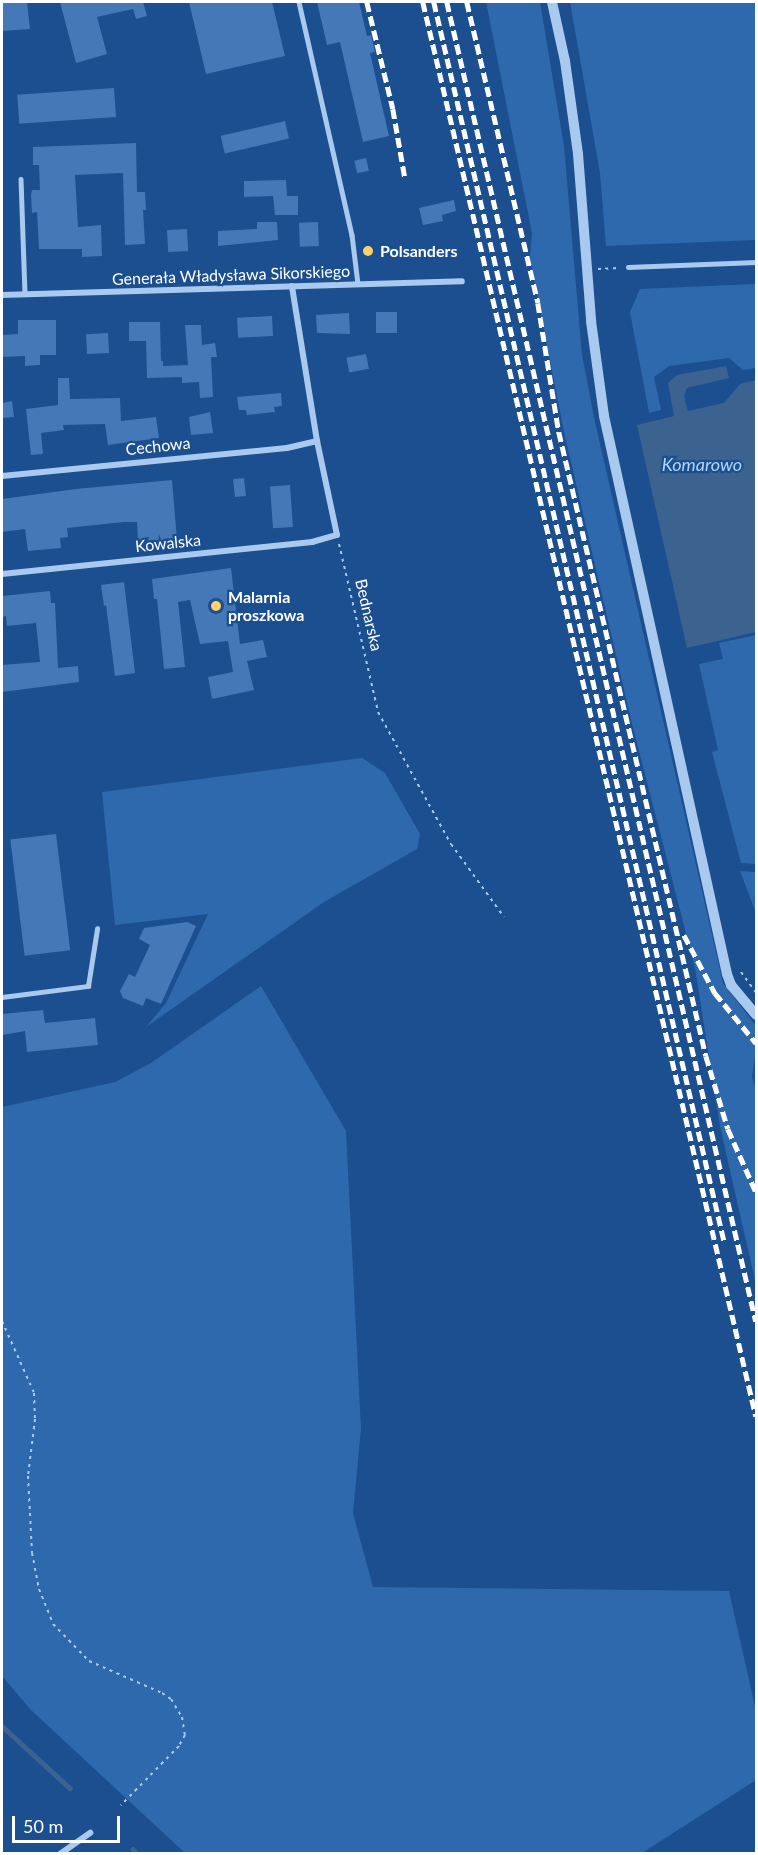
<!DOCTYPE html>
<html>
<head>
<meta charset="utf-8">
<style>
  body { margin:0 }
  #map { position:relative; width:758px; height:1855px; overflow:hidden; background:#1b4f8f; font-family:Lato,sans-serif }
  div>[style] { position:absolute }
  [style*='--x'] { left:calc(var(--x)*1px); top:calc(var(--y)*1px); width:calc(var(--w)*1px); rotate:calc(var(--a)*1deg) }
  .green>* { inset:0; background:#2e69ad }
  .water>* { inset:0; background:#3c6290 }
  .stream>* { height:4.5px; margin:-2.25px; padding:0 2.25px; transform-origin:2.25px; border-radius:2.25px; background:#3c6290 }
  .building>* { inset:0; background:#4478b7; transform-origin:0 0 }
  .path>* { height:2px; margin-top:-1px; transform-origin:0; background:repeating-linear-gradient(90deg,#a9c9ee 0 3px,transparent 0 7.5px) }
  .service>* { height:4.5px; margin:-2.25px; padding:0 2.25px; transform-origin:2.25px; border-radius:2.25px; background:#a9c9ee }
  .minor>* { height:6px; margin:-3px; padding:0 3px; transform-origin:3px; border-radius:3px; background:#a9c9ee }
  .tertiary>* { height:10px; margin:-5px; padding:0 5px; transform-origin:5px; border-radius:5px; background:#a9c9ee }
  .rail>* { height:4.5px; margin-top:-2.25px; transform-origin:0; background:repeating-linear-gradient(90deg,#fff 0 10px,transparent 0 14.5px) }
  .dots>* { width:16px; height:16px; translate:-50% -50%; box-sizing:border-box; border:3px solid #1b4f8f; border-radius:50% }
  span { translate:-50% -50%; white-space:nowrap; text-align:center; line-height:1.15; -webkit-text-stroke:4.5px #1b4f8f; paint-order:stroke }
  .poi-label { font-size:16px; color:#fff; font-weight:700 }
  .left { translate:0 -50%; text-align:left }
  .street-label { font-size:16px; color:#fff }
  .water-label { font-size:18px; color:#b5d3f5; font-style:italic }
  .frame { position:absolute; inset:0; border:3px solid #fff; pointer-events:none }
  .scale { position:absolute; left:12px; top:1816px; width:108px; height:27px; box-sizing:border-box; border:3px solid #fff; border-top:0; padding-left:8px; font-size:18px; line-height:21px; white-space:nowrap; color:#fff; -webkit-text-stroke:4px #1b4f8f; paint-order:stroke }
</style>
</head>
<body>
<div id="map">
  <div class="green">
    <i style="clip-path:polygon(486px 2px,540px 2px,564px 146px,582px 355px,595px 422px,723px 983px,756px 1026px,756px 1052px,752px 1077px,756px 1090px,756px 1285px,720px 1126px,695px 968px,633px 728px,564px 432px,530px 258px,532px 233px)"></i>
    <i style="clip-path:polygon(570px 2px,756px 2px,756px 240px,606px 246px,600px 173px)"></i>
    <i style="clip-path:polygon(756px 284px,756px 368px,743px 370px,729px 358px,669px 366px,654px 377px,661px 410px,649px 413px,630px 312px,640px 289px)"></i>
    <i style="clip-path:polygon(756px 635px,756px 864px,741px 863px,712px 752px,718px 750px,699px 664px,723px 659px,719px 643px)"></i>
    <i style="clip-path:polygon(362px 758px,385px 773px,420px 834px,417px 849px,324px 902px,146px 1027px,166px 1003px,208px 914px,115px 925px,102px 792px)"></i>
    <i style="clip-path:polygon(740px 871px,756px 872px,756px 913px)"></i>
    <i style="clip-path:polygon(261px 986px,346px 1131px,361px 1429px,353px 1513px,373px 1587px,729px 1591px,756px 1711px,756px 1780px,642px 1853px,185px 1853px,31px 1710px,2px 1676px,2px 1107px,115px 1082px,151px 1063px)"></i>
  </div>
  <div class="water">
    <i style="clip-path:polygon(726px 366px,729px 378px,687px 388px,684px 396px,688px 411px,724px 403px,740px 384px,756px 380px,756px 632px,687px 648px,637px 425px,674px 416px,668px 383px,677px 375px)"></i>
  </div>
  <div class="stream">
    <i style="--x:2;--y:1726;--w:92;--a:42.4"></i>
    <i style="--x:133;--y:1849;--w:6;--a:51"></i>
  </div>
  <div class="building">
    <i style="clip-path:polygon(2px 2px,27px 2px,30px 29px,2px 31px)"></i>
    <i style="clip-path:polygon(60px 2px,143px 2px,147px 16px,136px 19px,133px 9px,97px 17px,107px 54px,76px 63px)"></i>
    <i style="clip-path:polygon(189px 2px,272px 2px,285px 56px,206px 74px)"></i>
    <i style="clip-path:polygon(317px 2px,359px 2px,367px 36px,371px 35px,375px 52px,370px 53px,389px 136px,363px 142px,340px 42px,327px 45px)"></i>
    <i style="left:114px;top:88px;width:29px;height:97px;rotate:86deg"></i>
    <i style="left:285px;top:121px;width:18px;height:66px;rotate:77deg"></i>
    <i style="clip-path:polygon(136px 143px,137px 192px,145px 192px,146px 210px,143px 210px,145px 244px,125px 245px,123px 173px,75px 175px,78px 227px,101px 225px,102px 256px,82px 257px,82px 249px,39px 249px,37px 212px,32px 213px,31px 195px,32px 190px,40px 190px,39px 165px,33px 165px,33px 147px)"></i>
    <i style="left:366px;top:158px;width:13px;height:12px;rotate:77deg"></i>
    <i style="clip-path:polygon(286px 180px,287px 196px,298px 196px,298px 215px,275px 215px,273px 196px,244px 197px,244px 181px)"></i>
    <i style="clip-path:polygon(454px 200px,456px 211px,442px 215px,443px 221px,423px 225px,419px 208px)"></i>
    <i style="clip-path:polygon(257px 222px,277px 222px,278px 240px,218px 246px,218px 231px,257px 229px)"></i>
    <i style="left:318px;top:222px;width:24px;height:19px;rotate:88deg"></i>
    <i style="left:187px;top:229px;width:22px;height:20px;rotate:87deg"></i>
    <i style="left:376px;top:312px;width:21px;height:21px"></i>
    <i style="clip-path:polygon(349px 313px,350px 334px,317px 333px,316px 315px)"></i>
    <i style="left:272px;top:316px;width:20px;height:35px;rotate:87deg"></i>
    <i style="clip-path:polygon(18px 320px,56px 320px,56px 355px,40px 355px,40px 365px,25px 366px,25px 356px,2px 357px,2px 335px,18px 334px)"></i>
    <i style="clip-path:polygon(129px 322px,160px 322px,161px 361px,163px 361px,163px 366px,188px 365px,185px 325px,201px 325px,202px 345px,215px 343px,217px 357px,211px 357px,213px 397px,200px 398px,199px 382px,182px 383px,182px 377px,147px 378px,146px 341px,129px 341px)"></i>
    <i style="left:108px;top:333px;width:20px;height:22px;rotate:87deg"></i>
    <i style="left:366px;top:354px;width:15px;height:20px;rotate:79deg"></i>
    <i style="clip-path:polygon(58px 378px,69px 378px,70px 399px,120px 398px,121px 421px,156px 417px,159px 438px,108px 445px,105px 424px,63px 425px,64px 430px,41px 433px,43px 454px,31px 455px,26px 409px,58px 405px)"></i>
    <i style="clip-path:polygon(281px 393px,282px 406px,274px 407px,275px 412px,247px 415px,246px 410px,239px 410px,237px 397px)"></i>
    <i style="clip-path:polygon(12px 401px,14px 417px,2px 418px,2px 403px)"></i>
    <i style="clip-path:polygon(210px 412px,213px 433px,191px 435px,189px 417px)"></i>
    <i style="left:244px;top:478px;width:18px;height:11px;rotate:84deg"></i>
    <i style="clip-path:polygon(172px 480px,177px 540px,138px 541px,137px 522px,124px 522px,67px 528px,68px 537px,60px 538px,61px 548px,28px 551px,25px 529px,2px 532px,2px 499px,76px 489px)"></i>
    <i style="left:290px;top:485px;width:42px;height:20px;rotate:86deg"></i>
    <i style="clip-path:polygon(231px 568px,240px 644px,263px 640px,267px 657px,247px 661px,254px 690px,212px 699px,208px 677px,233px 672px,228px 641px,200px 644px,190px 600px,178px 602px,185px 667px,164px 669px,157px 599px,154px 599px,152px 579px)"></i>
    <i style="clip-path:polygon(124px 582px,135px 673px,115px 676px,106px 605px,104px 606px,101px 585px)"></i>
    <i style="clip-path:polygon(50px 591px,51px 603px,55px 603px,58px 668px,78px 666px,79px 682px,2px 692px,2px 665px,40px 662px,36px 623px,7px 626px,6px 616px,2px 617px,2px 596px)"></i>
    <i style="left:56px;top:834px;width:117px;height:46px;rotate:83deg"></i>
    <i style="clip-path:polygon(187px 922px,196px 926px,161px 1004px,146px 998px,143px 1006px,123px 998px,120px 991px,129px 974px,135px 977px,150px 945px,139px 939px,144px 928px)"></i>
    <i style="clip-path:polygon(43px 1010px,45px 1023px,95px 1018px,98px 1045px,27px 1052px,25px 1031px,2px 1035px,2px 1014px)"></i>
  </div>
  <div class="path">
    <i style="--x:598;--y:269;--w:21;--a:-3"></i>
    <i style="--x:339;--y:544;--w:172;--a:76.9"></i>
    <i style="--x:378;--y:712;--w:151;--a:61.1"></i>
    <i style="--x:451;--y:844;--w:90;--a:54"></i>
    <i style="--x:741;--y:972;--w:26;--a:54"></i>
    <i style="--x:2;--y:1321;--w:79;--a:66"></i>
    <i style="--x:34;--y:1393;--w:26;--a:88"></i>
    <i style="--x:35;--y:1419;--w:57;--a:97"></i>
    <i style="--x:28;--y:1476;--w:77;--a:87"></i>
    <i style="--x:32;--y:1553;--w:37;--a:79"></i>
    <i style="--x:39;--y:1589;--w:38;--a:68"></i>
    <i style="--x:53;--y:1624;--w:52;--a:45.8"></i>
    <i style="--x:89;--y:1661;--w:80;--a:23.7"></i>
    <i style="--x:162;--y:1693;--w:11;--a:34"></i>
    <i style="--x:171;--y:1699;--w:21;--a:59"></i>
    <i style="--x:182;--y:1717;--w:18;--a:81"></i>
    <i style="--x:185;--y:1735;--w:13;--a:119"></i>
    <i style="--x:179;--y:1746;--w:83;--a:134.5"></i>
  </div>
  <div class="service">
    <i style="--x:299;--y:2;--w:239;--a:77.2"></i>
    <i style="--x:352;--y:235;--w:49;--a:83"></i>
    <i style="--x:21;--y:179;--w:115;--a:88"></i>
    <i style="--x:628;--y:267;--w:128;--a:-2.2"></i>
    <i style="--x:2;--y:997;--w:87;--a:-7.3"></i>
    <i style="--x:88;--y:986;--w:58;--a:-81"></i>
  </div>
  <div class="minor">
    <i style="--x:2;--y:295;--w:460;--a:-1.7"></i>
    <i style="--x:2;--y:476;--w:286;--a:-5.6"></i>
    <i style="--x:287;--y:448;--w:31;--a:-13"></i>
    <i style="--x:2;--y:574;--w:312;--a:-5.9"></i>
    <i style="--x:312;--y:542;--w:26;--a:-16"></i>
    <i style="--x:337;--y:535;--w:96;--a:-102"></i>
    <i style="--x:317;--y:441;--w:157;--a:-99.2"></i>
    <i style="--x:60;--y:1854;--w:37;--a:-35"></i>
  </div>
  <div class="tertiary">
    <i style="--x:552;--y:2;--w:60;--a:77.6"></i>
    <i style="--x:565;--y:61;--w:94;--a:82"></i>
    <i style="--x:578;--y:154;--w:168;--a:85.5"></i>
    <i style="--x:591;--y:321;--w:96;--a:82.2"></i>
    <i style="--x:604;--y:416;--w:571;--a:77.57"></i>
    <i style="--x:727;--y:974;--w:12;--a:70"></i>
    <i style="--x:731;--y:985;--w:39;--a:50"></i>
  </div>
  <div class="rail">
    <i style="--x:367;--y:2;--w:110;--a:76.3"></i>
    <i style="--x:393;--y:109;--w:70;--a:80.1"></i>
    <i style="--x:423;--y:2;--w:1453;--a:76.75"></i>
    <i style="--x:434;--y:2;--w:1272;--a:76.82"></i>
    <i style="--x:447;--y:2;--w:1355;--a:76.82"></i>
    <i style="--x:467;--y:2;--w:309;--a:76.7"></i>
    <i style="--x:538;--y:303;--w:131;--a:80.8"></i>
    <i style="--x:559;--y:432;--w:641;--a:76.74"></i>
    <i style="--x:706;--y:1056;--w:76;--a:73.2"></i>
    <i style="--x:728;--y:1129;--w:69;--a:66"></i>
    <i style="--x:684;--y:935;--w:66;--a:61.9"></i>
    <i style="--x:715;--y:993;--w:65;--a:50.6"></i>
  </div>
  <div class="dots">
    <i style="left:368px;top:251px;background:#ffd166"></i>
    <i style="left:216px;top:606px;background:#ffd166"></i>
  </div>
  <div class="poi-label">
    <span class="left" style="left:380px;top:251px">Polsanders</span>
    <span class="left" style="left:228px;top:606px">Malarnia<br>proszkowa</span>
  </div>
  <div class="street-label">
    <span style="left:231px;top:275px;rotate:-2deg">Generała Władysława Sikorskiego</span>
    <span style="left:158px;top:446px;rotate:-6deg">Cechowa</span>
    <span style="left:168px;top:543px;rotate:-6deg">Kowalska</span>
    <span style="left:369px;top:615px;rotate:77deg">Bednarska</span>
  </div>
  <div class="water-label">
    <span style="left:702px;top:464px">Komarowo</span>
  </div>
  <div class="frame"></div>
  <div class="scale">50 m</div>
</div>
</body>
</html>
